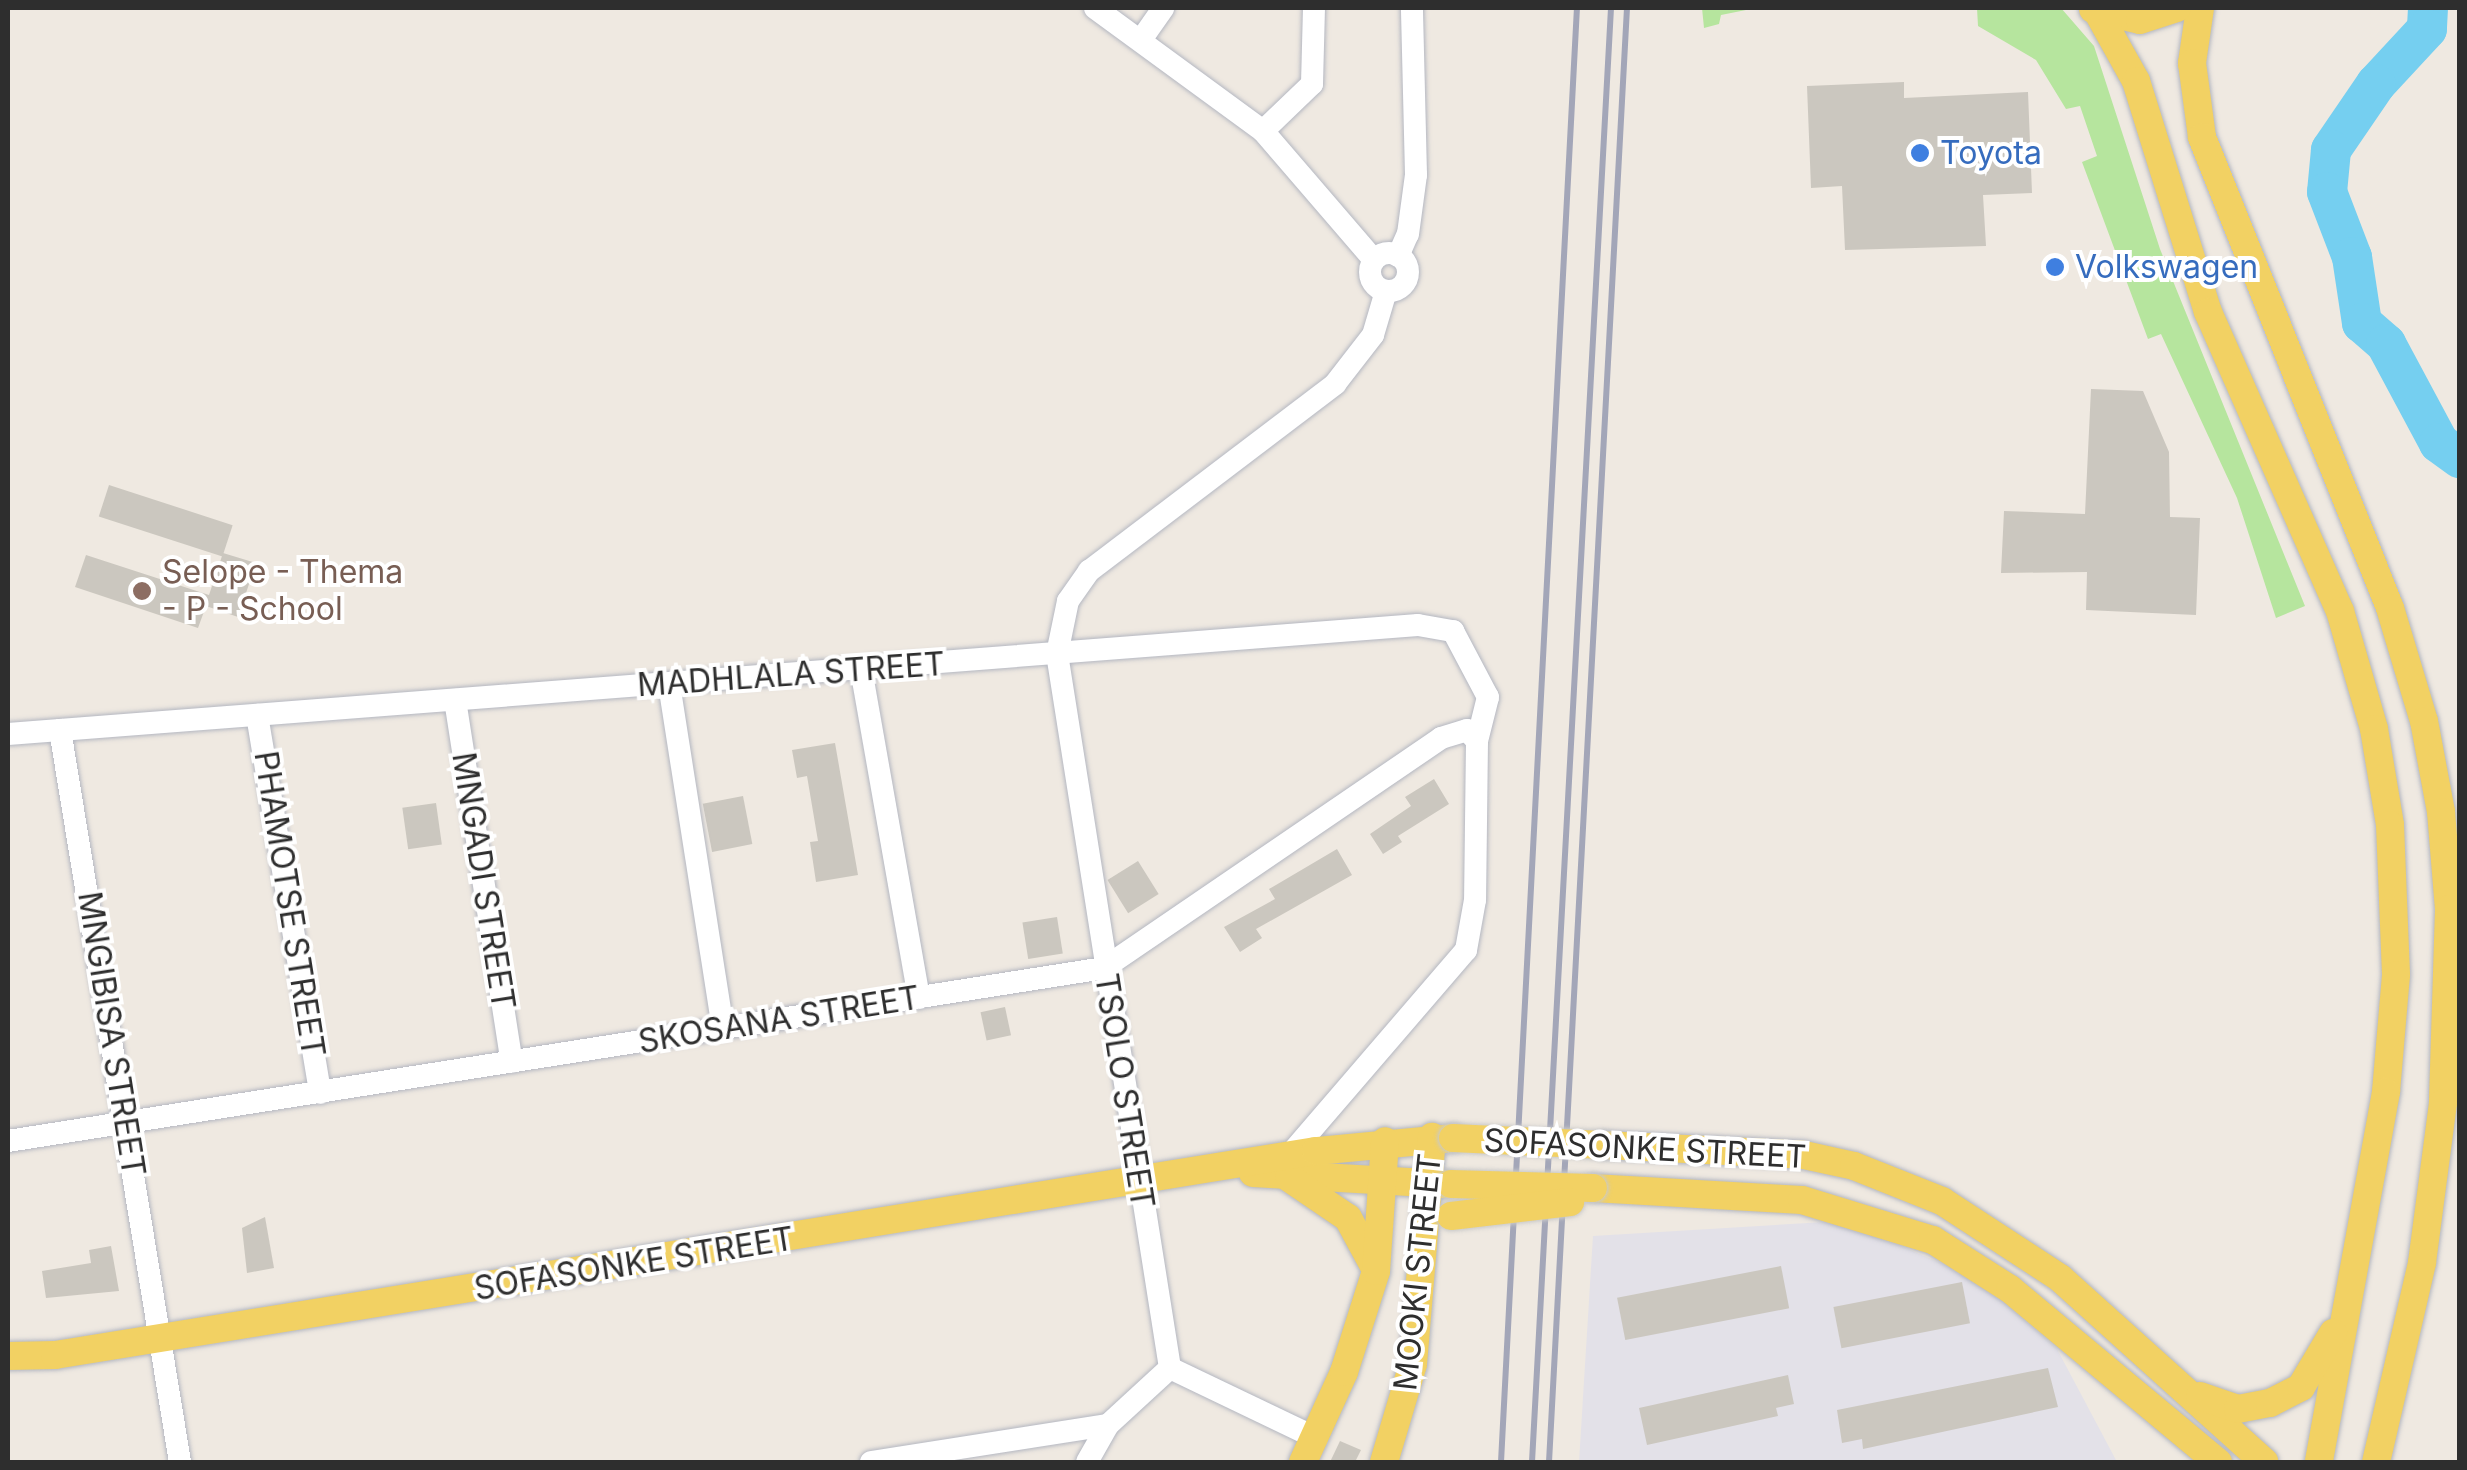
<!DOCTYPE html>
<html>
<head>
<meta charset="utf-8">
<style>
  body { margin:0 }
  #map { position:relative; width:2467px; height:1470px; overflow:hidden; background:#efe9e1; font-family:Inter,sans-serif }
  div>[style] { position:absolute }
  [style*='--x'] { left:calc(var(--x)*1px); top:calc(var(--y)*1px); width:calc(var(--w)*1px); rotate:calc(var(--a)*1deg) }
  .industrial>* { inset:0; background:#e3e1e8 }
  .green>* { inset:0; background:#b6e59e }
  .river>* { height:40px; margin:-20px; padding:0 20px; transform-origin:20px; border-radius:20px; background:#75cff0 }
  .building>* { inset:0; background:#cbc7bf; transform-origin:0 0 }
  .roads { filter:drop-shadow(0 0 2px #b4b7c1) drop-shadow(0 0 2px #b4b7c1) }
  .minor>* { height:22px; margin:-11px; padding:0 11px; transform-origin:11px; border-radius:11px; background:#fff }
  .minor>.ring { margin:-11px; padding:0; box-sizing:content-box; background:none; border:22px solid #fff; border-radius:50% }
  .major>* { height:28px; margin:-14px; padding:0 14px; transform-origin:14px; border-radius:14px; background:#f2d163 }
  .rail>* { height:6px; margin:-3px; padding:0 3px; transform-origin:3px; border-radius:3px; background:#a3a6b8 }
  .bridges { filter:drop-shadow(0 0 2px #c9c9c9) drop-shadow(0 0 2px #c9c9c9) }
  .major-bridge>* { height:28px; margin:-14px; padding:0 14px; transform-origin:14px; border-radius:14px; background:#f2d163 }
  .dots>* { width:28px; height:28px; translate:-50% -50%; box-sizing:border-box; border:5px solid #fff; border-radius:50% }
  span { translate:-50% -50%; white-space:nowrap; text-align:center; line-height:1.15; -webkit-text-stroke:8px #fff; paint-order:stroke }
  .shop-label { font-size:32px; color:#366cbe }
  .left { translate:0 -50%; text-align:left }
  .education-label { font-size:32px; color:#785e54 }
  .street-label { font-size:32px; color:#2e2e2e }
  .frame { position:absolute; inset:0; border:10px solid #2e2e2e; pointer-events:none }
</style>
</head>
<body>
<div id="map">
  <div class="industrial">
    <i style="clip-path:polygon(1842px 1221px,1978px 1279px,2057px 1349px,2117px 1462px,1579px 1462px,1593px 1236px)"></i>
  </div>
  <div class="green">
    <i style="clip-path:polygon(1702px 8px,1756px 8px,1721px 15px,1719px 24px,1704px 28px)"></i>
    <i style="clip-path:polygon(1977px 8px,2061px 8px,2094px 46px,2160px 249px,2305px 606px,2276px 618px,2237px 498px,2161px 334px,2148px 339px,2082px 162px,2097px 156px,2080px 106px,2066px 109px,2036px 60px,1978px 26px)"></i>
  </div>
  <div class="river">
    <i style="--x:2428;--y:8;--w:21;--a:93"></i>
    <i style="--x:2427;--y:29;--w:75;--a:132.8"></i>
    <i style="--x:2376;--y:84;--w:80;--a:124.3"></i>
    <i style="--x:2331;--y:150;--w:42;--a:95.4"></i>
    <i style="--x:2327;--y:192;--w:70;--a:69"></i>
    <i style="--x:2352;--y:257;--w:67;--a:81.4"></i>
    <i style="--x:2362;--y:323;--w:32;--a:41"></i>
    <i style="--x:2386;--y:344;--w:112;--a:61.8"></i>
    <i style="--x:2439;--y:443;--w:26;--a:36"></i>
  </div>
  <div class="building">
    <i style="clip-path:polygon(1904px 82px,1904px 98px,2028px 92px,2032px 193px,1983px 195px,1986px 246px,1845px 250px,1842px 186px,1811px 188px,1807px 86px)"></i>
    <i style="clip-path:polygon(2091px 389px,2143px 391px,2169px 452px,2170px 517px,2200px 518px,2196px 615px,2086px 610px,2087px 572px,2001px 573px,2004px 511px,2085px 514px)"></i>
    <i style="left:109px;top:485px;width:130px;height:33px;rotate:18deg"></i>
    <i style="clip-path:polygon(223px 553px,256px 563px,238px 617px,206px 606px,198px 628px,75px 587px,86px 555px,209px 595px)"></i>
    <i style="clip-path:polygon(835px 743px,858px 875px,816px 882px,810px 842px,818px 841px,807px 776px,797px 778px,792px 750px)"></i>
    <i style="clip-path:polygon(1434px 779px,1449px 804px,1398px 836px,1402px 842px,1383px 854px,1370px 834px,1411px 806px,1405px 797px)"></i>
    <i style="left:743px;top:796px;width:49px;height:41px;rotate:79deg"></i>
    <i style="left:436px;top:803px;width:42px;height:34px;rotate:82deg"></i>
    <i style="clip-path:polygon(1337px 849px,1352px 875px,1256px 929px,1262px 938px,1240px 952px,1224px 927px,1275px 899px,1269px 889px)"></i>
    <i style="left:1138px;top:861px;width:39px;height:36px;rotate:58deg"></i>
    <i style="left:1057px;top:917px;width:37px;height:35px;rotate:81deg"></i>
    <i style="left:1005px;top:1007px;width:29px;height:25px;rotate:78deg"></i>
    <i style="clip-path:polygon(265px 1217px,274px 1268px,247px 1273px,242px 1228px)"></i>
    <i style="clip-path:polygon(111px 1246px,119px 1291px,46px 1298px,42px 1271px,91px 1263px,89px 1250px)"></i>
    <i style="left:1781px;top:1266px;width:43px;height:167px;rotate:79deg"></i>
    <i style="left:1962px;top:1282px;width:42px;height:131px;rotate:79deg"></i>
    <i style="clip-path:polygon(2048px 1368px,2058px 1407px,1863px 1449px,1862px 1439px,1842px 1443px,1837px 1410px)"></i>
    <i style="clip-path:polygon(1788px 1375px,1794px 1404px,1776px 1408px,1778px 1416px,1647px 1445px,1639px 1408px)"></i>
    <i style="clip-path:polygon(1340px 1441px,1361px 1450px,1355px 1462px,1330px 1462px)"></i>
  </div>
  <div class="roads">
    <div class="minor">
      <i style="--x:1095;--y:8;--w:208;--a:36.2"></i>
      <i style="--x:1263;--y:131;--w:170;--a:49.3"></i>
      <i style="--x:1143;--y:37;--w:35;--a:-55"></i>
      <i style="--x:1263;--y:131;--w:68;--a:-43.8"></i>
      <i style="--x:1312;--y:84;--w:76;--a:-88.5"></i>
      <i class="ring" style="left:1370px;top:253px;width:16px;height:16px"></i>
      <i style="--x:1398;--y:256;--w:24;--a:-66"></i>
      <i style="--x:1408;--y:234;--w:60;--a:-82.3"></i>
      <i style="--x:1416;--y:175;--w:167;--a:-91.4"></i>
      <i style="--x:861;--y:669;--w:334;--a:80"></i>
      <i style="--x:669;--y:684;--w:349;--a:81.1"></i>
      <i style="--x:455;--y:700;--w:366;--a:81.1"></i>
      <i style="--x:257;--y:715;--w:383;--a:80.5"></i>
      <i style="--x:60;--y:730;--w:742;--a:80.69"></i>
      <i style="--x:8;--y:734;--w:1414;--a:-4.42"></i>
      <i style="--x:1418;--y:625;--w:36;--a:10"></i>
      <i style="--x:1453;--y:631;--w:75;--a:62.1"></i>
      <i style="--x:1488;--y:697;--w:45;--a:104"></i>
      <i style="--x:1477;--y:741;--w:159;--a:90.7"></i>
      <i style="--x:1475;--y:900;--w:51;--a:100.2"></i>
      <i style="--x:1466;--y:950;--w:273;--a:130.7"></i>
      <i style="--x:8;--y:1141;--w:1110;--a:-8.97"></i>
      <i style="--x:1104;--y:968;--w:408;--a:-34.3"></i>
      <i style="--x:1441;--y:738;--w:27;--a:-17"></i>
      <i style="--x:1467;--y:730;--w:15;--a:48"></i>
      <i style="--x:1314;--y:1437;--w:160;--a:-154.4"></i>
      <i style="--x:1170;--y:1368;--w:723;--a:-98.99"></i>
      <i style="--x:1057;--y:654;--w:54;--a:-78.3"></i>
      <i style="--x:1068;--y:601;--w:37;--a:-55"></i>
      <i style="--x:1089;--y:571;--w:309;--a:-37.2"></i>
      <i style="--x:1335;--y:384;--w:62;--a:-52.2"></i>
      <i style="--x:1373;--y:335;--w:46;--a:-73.5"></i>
      <i style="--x:871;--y:1462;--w:240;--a:-8.9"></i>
      <i style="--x:1087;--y:1462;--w:43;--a:-60.4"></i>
      <i style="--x:1108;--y:1425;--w:84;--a:-42.6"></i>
    </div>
    <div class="major">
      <i style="--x:2200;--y:8;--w:56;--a:98.3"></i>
      <i style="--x:2192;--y:63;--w:75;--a:82.3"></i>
      <i style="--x:2202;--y:137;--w:507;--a:68.24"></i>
      <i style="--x:2390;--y:608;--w:118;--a:73.3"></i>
      <i style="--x:2424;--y:721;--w:93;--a:79.4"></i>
      <i style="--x:2441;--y:812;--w:97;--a:85.3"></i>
      <i style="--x:2449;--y:909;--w:194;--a:91.8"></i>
      <i style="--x:2443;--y:1103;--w:161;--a:97.5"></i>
      <i style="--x:2422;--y:1263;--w:204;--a:103"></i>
      <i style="--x:2093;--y:9;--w:48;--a:13.2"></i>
      <i style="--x:2140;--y:20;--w:39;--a:-18"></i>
      <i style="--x:2097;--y:11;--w:80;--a:60.9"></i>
      <i style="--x:2136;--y:81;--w:242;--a:72.7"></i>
      <i style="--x:2208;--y:312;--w:327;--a:66.2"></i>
      <i style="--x:2340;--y:611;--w:123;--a:73.9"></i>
      <i style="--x:2374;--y:729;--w:97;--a:80.5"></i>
      <i style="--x:2390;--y:825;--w:150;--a:87.7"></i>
      <i style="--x:2396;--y:975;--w:117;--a:94.9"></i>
      <i style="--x:2386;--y:1092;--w:376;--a:100.3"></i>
      <i style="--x:1603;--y:1145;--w:201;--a:2.8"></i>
      <i style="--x:1804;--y:1155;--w:51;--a:12.4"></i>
      <i style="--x:1854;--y:1166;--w:95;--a:21.7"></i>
      <i style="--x:1942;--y:1201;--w:141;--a:33.1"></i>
      <i style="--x:2060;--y:1278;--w:275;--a:42"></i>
      <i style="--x:1253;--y:1173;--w:191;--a:3.3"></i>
      <i style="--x:1289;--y:1178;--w:71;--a:34.1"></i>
      <i style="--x:1348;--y:1218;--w:59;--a:61.7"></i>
      <i style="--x:1593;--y:1188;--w:209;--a:3.3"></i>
      <i style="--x:1802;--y:1200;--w:137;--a:17"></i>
      <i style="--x:1933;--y:1240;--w:91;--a:32.5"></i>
      <i style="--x:2010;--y:1289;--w:271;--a:39.8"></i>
      <i style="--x:8;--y:1356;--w:47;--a:-1.2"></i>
      <i style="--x:55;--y:1355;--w:1277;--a:-9.19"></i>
      <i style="--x:1316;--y:1151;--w:138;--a:-5.4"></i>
      <i style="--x:2200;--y:1396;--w:40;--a:18.9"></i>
      <i style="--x:2238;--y:1409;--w:33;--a:-11"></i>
      <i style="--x:2270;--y:1403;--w:35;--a:-27"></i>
      <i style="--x:2301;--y:1387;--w:63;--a:-59.3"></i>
      <i style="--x:1303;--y:1462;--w:99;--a:-65.5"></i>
      <i style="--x:1344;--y:1372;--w:106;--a:-72.4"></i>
      <i style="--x:1376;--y:1271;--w:130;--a:-86"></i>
      <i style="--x:1384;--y:1462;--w:102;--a:-73.5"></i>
      <i style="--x:1413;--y:1364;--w:228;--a:-85.2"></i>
    </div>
  </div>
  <div class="rail">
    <i style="--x:1501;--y:1462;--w:1456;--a:-87.01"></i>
    <i style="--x:1532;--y:1462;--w:1456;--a:-86.89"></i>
    <i style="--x:1549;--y:1462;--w:1456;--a:-86.93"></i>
  </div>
  <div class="bridges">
    <div class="major-bridge">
      <i style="--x:1453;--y:1138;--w:150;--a:2.7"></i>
      <i style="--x:1451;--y:1184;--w:142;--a:1.6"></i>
      <i style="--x:1451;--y:1216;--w:120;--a:-6.7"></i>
    </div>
  </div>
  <div class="dots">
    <i style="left:1920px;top:153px;background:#3f7fe0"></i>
    <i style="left:2055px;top:267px;background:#3f7fe0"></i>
    <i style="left:142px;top:591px;background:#8d6e63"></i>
  </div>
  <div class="shop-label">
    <span class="left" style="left:1940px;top:153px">Toyota</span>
    <span class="left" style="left:2075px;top:267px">Volkswagen</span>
  </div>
  <div class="education-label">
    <span class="left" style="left:162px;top:591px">Selope - Thema<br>- P - School</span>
  </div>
  <div class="street-label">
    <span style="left:791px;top:675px;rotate:-4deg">MADHLALA STREET</span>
    <span style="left:483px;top:881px;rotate:81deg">MNGADI STREET</span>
    <span style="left:289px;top:904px;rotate:81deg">PHAMOTSE STREET</span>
    <span style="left:779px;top:1020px;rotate:-9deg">SKOSANA STREET</span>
    <span style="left:111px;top:1034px;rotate:81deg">MNGIBISA STREET</span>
    <span style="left:1124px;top:1091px;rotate:81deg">TSOLO STREET</span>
    <span style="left:1645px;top:1149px;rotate:3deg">SOFASONKE STREET</span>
    <span style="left:634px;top:1264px;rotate:-9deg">SOFASONKE STREET</span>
    <span style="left:1418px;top:1272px;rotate:-84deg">MOOKI STREET</span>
  </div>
  <div class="frame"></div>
</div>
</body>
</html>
